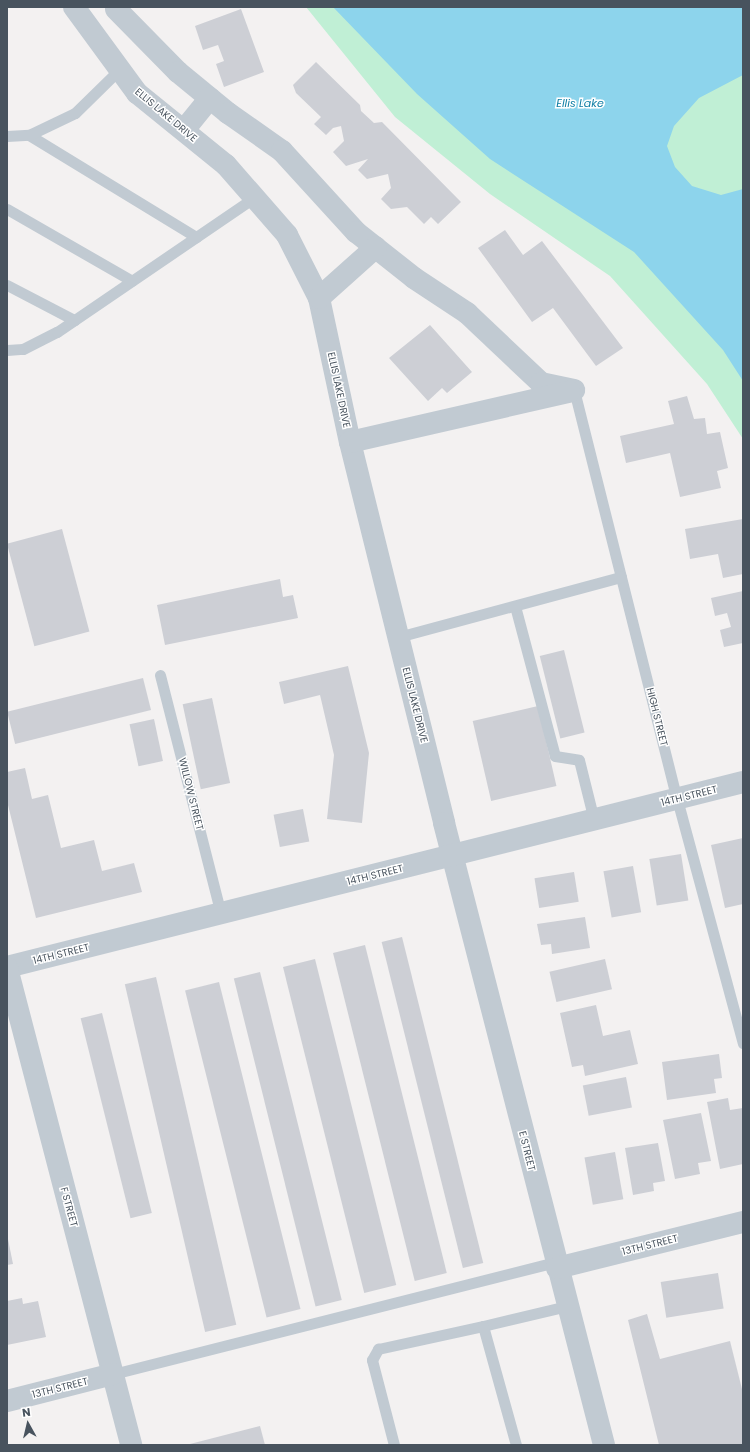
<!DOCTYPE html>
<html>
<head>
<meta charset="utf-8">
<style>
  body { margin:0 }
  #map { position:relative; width:750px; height:1452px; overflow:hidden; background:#f3f1f1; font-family:Poppins,sans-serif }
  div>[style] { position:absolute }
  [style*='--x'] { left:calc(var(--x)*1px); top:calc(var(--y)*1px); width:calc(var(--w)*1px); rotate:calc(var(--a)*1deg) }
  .green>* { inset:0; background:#c0efd5 }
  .water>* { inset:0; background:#8dd4ec }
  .building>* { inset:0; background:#cdcfd5; transform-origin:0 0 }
  .service>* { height:11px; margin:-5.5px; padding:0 5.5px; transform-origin:5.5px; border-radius:5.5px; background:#c1cad2 }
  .minor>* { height:22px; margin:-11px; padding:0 11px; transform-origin:11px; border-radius:11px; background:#c1cad2 }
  span { translate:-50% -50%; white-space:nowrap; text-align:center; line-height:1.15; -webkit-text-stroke:3px #fff; paint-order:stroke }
  .street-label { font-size:10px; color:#48535e }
  .water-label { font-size:11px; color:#0d7da4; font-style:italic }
  .frame { position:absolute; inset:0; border:8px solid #48535e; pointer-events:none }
  .north { position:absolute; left:8px; top:1404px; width:40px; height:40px; -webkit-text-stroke:3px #fff; paint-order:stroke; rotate:352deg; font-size:11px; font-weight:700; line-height:16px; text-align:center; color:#48535e }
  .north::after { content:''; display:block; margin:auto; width:14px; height:18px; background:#48535e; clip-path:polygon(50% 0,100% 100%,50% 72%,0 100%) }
</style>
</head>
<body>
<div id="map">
  <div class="green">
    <i style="clip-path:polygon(306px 7px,743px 7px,743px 439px,707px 384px,610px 276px,490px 194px,395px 117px)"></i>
  </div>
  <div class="water">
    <i style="clip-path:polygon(333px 7px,743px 7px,743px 75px,699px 98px,674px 126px,667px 146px,675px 167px,692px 186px,721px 195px,743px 189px,743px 381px,723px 350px,634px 252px,490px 159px,417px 94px)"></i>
  </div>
  <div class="building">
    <i style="clip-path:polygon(241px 9px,264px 72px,224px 87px,216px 64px,224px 61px,218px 45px,203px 50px,195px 26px)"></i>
    <i style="clip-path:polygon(316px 62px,360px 105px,361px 111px,374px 123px,382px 122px,461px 202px,438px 224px,431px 217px,424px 224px,407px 207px,391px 209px,381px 199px,391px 188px,388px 174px,367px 179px,358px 170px,368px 159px,346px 166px,333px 152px,344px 141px,341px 126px,333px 128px,326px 135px,314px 124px,321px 117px,296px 93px,293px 85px)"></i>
    <i style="clip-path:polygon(505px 230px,523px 255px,542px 241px,623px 348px,596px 366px,553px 308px,532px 322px,478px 248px)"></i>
    <i style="clip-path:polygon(430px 325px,472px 372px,447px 393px,442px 388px,428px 401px,389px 358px)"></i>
    <i style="clip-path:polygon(687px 396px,694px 419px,705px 418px,707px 434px,720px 432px,728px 468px,717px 471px,721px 488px,680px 497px,670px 453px,626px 463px,620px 436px,674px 424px,668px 401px)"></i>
    <i style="clip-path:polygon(743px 519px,743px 574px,723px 578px,718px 554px,690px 559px,685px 529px)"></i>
    <i style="left:62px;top:529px;width:106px;height:57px;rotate:75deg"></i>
    <i style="clip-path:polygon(280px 579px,283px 597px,293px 595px,298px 618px,165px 645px,157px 605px)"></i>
    <i style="clip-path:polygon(743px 591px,743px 643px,724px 647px,720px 630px,731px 627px,727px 613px,715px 616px,711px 598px)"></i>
    <i style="left:564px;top:650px;width:85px;height:25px;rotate:76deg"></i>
    <i style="clip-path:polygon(348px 666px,369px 753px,362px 823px,327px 819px,334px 755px,320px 695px,284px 704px,279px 682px)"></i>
    <i style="left:143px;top:678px;width:33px;height:140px;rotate:76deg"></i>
    <i style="left:212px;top:698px;width:87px;height:30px;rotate:78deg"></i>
    <i style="left:538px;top:706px;width:82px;height:67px;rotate:77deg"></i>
    <i style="left:154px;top:719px;width:43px;height:25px;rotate:78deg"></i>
    <i style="clip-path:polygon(25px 768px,32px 799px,48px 795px,61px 848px,94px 840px,102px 871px,134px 863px,142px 892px,36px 918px,7px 801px,7px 772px)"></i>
    <i style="left:303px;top:809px;width:33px;height:30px;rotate:79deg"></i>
    <i style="clip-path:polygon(743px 838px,743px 904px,725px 908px,711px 845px)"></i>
    <i style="left:681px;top:854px;width:47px;height:32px;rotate:81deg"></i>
    <i style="left:633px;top:866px;width:47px;height:30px;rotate:80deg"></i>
    <i style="left:574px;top:872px;width:30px;height:40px;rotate:81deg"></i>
    <i style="clip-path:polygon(585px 917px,590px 948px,552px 954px,551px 944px,541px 945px,537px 924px)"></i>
    <i style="left:402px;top:937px;width:336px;height:21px;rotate:76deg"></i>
    <i style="left:365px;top:945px;width:338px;height:33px;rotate:76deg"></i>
    <i style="left:315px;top:959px;width:336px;height:33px;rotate:76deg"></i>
    <i style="left:605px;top:959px;width:31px;height:57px;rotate:77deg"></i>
    <i style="left:260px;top:972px;width:338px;height:27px;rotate:76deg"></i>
    <i style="left:156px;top:977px;width:357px;height:32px;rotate:77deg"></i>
    <i style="left:219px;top:982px;width:337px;height:35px;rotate:76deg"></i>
    <i style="clip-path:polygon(596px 1005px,603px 1036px,630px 1030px,638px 1064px,585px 1076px,583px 1065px,572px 1067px,560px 1013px)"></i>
    <i style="left:102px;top:1013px;width:206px;height:22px;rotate:76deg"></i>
    <i style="clip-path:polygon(719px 1054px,722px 1078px,714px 1079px,716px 1093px,667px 1100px,662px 1062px)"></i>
    <i style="left:626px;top:1077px;width:31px;height:44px;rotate:79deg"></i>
    <i style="clip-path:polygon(728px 1098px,730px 1110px,743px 1108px,743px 1164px,720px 1169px,707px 1102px)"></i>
    <i style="clip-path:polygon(701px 1113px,711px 1161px,698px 1163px,700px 1174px,675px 1179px,663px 1120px)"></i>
    <i style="clip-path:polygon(658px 1143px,665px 1181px,653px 1183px,654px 1191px,633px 1195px,625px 1148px)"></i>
    <i style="left:615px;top:1152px;width:48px;height:31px;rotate:80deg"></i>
    <i style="clip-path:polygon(7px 1234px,13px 1264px,7px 1265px)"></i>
    <i style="left:718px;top:1273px;width:36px;height:58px;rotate:81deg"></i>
    <i style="clip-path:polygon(22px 1298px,23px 1304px,38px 1301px,46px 1337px,7px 1345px,7px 1301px)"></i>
    <i style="clip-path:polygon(647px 1314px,660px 1359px,730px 1341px,743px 1393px,743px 1445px,659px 1445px,628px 1320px)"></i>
    <i style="clip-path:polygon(260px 1426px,265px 1445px,190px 1445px,190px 1444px)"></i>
  </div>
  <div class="service">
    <i style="--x:29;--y:135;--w:196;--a:31.4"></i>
    <i style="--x:7;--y:136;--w:22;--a:-3"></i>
    <i style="--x:29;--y:135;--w:51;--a:-25.6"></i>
    <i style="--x:75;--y:113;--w:63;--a:-44.4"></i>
    <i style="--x:7;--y:209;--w:144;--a:29.9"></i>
    <i style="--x:7;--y:285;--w:76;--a:27.6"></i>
    <i style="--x:7;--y:350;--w:16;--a:-4"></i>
    <i style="--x:23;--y:349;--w:38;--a:-27"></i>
    <i style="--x:57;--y:332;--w:240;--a:-34.3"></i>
    <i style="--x:574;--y:390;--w:422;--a:75.9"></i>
    <i style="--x:677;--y:799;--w:253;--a:74.9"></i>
    <i style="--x:515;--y:606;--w:155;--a:75.1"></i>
    <i style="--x:555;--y:756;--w:24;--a:9"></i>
    <i style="--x:579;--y:760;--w:62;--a:76"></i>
    <i style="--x:398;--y:637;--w:231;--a:-15.1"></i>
    <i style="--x:160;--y:675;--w:247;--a:75.7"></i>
    <i style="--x:483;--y:1326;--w:86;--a:-13.4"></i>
    <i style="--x:113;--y:1374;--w:456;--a:-14.2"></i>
    <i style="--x:394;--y:1445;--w:88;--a:-104.5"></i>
    <i style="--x:372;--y:1360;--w:13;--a:-61"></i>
    <i style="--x:378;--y:1349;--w:107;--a:-12.4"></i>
    <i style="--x:483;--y:1326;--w:123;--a:74.5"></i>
  </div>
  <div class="minor">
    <i style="--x:74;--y:7;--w:107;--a:53.8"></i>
    <i style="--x:137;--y:93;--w:114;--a:39"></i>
    <i style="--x:226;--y:165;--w:93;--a:48.9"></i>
    <i style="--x:287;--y:235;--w:71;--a:63.1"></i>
    <i style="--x:319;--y:298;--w:147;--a:77.9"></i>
    <i style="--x:350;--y:442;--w:392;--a:76.1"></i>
    <i style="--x:444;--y:823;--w:642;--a:75.57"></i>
    <i style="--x:116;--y:9;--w:88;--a:45.5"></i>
    <i style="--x:178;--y:72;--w:65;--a:39.4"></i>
    <i style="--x:228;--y:113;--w:66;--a:35.1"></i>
    <i style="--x:282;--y:151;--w:110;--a:47.6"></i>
    <i style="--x:356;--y:232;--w:74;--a:38.4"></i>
    <i style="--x:414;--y:278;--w:64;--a:33.4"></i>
    <i style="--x:467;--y:313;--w:102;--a:43.4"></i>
    <i style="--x:541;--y:383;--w:34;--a:12"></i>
    <i style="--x:184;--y:130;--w:41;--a:-50.9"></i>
    <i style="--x:319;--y:298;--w:76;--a:-41.8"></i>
    <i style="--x:350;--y:442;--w:225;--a:-12.9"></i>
    <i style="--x:7;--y:967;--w:759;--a:-14.11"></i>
    <i style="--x:7;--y:968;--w:493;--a:75.4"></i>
    <i style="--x:557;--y:1268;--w:192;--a:-13.9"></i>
    <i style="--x:7;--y:1401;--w:109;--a:-14.3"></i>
  </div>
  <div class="street-label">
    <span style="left:166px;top:115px;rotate:40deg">ELLIS LAKE DRIVE</span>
    <span style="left:339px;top:390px;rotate:78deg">ELLIS LAKE DRIVE</span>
    <span style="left:415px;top:705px;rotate:76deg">ELLIS LAKE DRIVE</span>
    <span style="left:657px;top:717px;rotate:76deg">HIGH STREET</span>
    <span style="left:191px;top:794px;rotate:76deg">WILLOW STREET</span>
    <span style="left:689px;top:796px;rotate:-14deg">14TH STREET</span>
    <span style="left:375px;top:875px;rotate:-14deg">14TH STREET</span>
    <span style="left:61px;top:954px;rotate:-14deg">14TH STREET</span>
    <span style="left:527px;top:1151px;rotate:76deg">E STREET</span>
    <span style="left:69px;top:1207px;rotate:75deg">F STREET</span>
    <span style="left:650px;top:1245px;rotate:-14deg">13TH STREET</span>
    <span style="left:60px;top:1388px;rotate:-14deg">13TH STREET</span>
  </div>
  <div class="water-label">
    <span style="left:580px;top:103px">Ellis Lake</span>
  </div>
  <div class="frame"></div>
  <div class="north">N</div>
</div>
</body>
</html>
